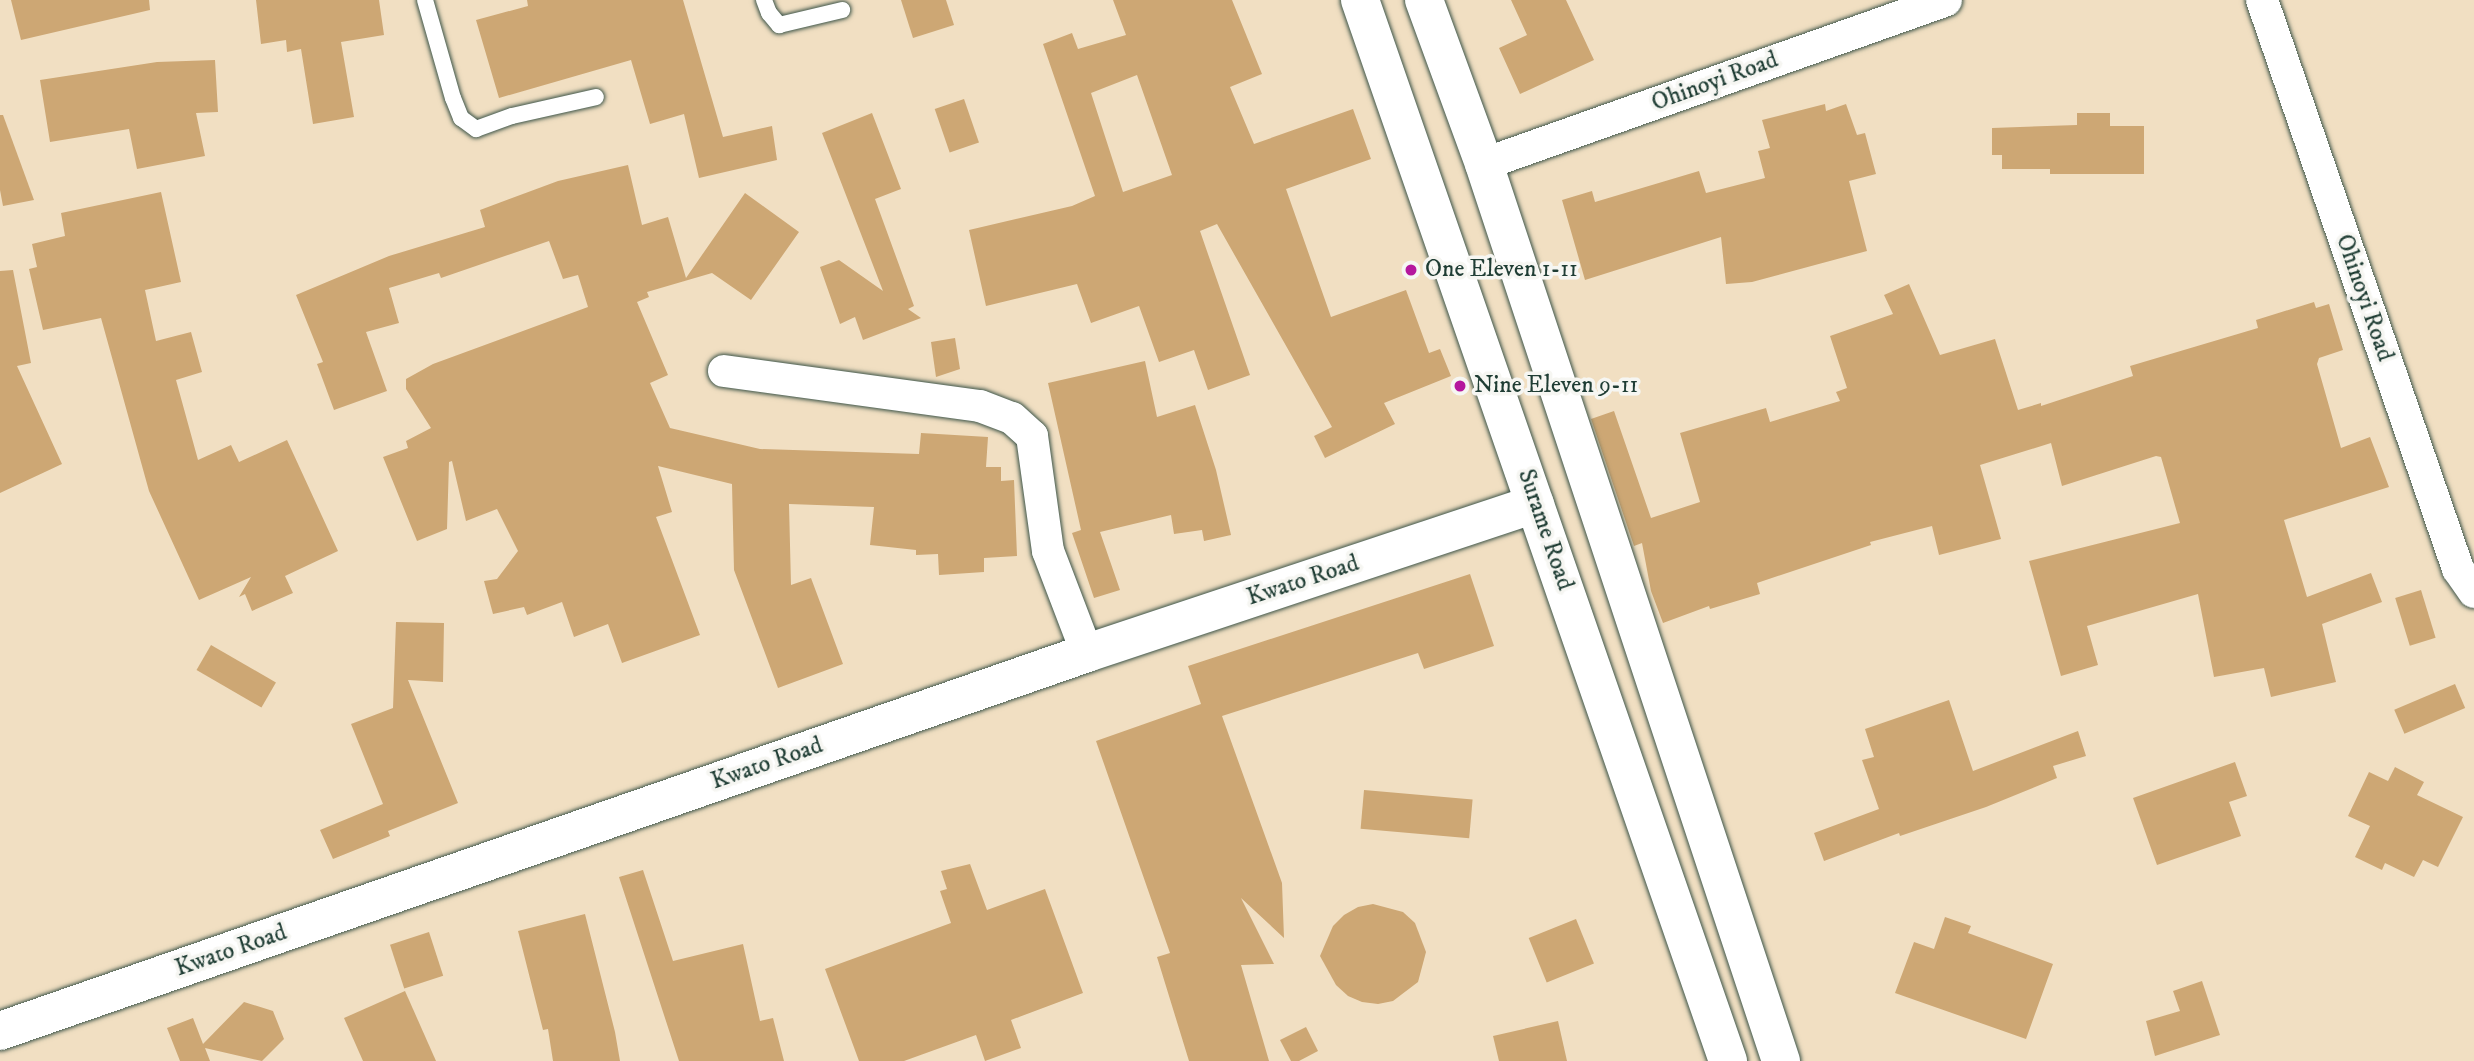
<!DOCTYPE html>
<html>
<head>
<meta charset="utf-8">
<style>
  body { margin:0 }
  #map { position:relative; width:2474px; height:1061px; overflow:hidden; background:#f1dfc2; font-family:"IM FELL DW Pica",serif }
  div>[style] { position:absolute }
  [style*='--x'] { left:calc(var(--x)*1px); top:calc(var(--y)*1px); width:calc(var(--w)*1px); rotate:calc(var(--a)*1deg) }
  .building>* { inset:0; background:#cda774; transform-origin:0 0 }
  .roads { filter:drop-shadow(0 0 2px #3e5549) drop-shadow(0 0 2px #3e5549) }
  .lane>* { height:16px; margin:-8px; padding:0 8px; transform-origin:8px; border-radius:8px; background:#fff }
  .street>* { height:32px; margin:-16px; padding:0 16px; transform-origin:16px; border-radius:16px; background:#fff }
  .secondary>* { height:38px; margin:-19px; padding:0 19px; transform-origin:19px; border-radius:19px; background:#fff }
  .dots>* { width:19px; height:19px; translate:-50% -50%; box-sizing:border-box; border:4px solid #f6f6f2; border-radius:50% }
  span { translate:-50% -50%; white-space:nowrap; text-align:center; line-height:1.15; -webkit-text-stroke:7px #f6f6f2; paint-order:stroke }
  .street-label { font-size:24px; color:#1f3d34 }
  .poi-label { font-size:24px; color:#1f3d34 }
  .left { translate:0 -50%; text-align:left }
</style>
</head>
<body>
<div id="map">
  <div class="building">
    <i style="clip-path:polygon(11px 0,149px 0,150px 10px,21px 40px)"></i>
    <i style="clip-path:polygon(256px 0,379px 0,384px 35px,341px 42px,354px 117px,313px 124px,301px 49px,287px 52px,286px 40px,261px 44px)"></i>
    <i style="clip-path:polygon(527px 0,683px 0,723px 137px,772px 126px,777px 160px,699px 178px,684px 114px,650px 124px,631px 60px,499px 98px,476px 20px,528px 6px)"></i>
    <i style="clip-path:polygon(901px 0,946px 0,954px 25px,913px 38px)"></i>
    <i style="clip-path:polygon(evenodd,1113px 0,1232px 0,1262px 74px,1230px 87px,1254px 144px,1353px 109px,1371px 159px,1286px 189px,1331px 317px,1406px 290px,1429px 353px,1440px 349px,1451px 376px,1384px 403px,1395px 424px,1325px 458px,1314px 436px,1332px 427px,1217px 224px,1200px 231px,1250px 375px,1208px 390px,1194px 350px,1159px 362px,1139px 306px,1091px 323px,1077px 284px,986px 306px,969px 230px,1072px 206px,1095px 196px,1043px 44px,1072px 33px,1078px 49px,1126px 35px,1113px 0,1137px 75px,1172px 175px,1123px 192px,1091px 93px,1137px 75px)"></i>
    <i style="clip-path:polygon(1511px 0,1566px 0,1594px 60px,1520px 94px,1499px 48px,1527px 35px)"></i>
    <i style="clip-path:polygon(215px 60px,218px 112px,196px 113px,205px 156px,137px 169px,129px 129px,50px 142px,40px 80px,157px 62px)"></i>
    <i style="left:964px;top:99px;width:46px;height:31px;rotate:71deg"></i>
    <i style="clip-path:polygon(1825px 104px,1826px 111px,1846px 104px,1857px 135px,1865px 133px,1876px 174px,1849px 181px,1867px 251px,1752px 282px,1726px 284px,1721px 237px,1585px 280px,1562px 200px,1592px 191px,1595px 202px,1699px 171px,1706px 193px,1765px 178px,1758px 151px,1770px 148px,1762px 120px)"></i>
    <i style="clip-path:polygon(872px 113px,901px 189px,875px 199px,914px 306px,908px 309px,921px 318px,863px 340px,855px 317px,840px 324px,820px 267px,839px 260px,883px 291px,822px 133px)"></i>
    <i style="clip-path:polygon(2077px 113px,2110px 113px,2110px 126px,2144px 126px,2144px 174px,2050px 174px,2050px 169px,2002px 169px,2002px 155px,1992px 155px,1992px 128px,2077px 125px)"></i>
    <i style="clip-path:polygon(0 115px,3px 115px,34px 200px,3px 206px,0 190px)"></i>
    <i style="clip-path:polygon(628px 165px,642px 225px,668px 217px,686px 278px,745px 193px,799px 232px,751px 300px,712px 273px,647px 292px,649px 297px,637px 302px,668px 375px,650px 383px,670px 428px,760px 449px,919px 454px,921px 433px,988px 437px,986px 467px,1001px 467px,1001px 481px,1014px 480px,1017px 556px,984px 558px,984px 572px,939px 575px,938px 554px,916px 555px,916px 550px,870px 545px,874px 507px,789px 504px,791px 585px,811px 578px,843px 664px,778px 688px,734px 570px,732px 484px,658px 466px,672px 512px,656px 517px,700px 635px,622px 663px,608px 624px,574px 637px,562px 602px,527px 615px,524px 607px,493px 614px,484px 581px,497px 579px,518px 551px,497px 509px,466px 521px,452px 461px,449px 462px,447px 529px,417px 541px,383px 457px,408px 448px,406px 441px,431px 428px,406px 389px,406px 379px,433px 364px,588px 307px,578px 275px,563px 279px,549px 241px,441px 278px,439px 273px,389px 288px,399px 323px,366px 332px,387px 391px,334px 410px,317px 364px,323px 362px,296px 295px,389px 256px,485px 227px,480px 210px,558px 181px)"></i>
    <i style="clip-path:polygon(161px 192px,181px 282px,145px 290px,156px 341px,191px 332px,202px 372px,176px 380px,198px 460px,231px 445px,239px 462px,287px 440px,338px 551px,285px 576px,293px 593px,252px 611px,245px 594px,239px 597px,251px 577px,199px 600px,149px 491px,101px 318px,43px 330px,29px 269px,37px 267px,32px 244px,65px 236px,61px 213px)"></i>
    <i style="clip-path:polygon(13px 270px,31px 363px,17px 366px,62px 464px,0 493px,0 271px)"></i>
    <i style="clip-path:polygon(1909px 284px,1940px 355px,1995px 339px,2018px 410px,2041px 403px,2041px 406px,2133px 376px,2130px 366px,2258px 328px,2256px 320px,2314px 302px,2316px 308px,2329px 304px,2343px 350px,2319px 358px,2317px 364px,2341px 448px,2370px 437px,2389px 487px,2284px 520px,2307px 597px,2371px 573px,2382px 602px,2322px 624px,2336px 682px,2271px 697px,2264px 668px,2214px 677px,2198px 594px,2087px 626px,2098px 665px,2061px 676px,2029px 561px,2180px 523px,2161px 457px,2156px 456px,2062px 486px,2051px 443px,1980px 465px,2001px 539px,1939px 555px,1932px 526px,1870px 542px,1871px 545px,1757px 583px,1760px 594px,1710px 609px,1709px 606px,1663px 623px,1651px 591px,1642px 543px,1634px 546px,1591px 419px,1614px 411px,1651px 518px,1700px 502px,1680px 433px,1766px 408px,1770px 422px,1840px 401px,1836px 392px,1847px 388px,1830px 336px,1893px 314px,1884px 295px)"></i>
    <i style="clip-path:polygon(955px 338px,960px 369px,936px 377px,931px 342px)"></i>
    <i style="clip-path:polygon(1145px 361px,1157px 417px,1195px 405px,1216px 470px,1231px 535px,1204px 541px,1202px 530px,1174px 534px,1171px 515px,1100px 532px,1120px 590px,1094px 598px,1072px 533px,1081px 530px,1048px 383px)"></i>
    <i style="clip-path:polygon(1470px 574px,1494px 646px,1424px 669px,1418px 653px,1222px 716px,1282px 883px,1284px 938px,1241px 898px,1274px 964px,1241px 965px,1269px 1061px,1189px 1061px,1157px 957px,1170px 953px,1096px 741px,1201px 704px,1188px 666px)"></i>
    <i style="left:2421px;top:590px;width:50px;height:27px;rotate:73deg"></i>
    <i style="clip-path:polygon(396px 622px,444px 623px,443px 682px,408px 680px,458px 803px,388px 831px,390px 836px,333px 859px,320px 830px,383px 804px,351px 724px,393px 708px)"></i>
    <i style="left:211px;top:645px;width:75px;height:29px;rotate:30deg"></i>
    <i style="left:2455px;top:684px;width:26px;height:66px;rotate:67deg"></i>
    <i style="clip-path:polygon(1949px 700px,1973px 771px,2078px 731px,2086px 756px,2053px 766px,2057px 778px,1986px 807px,1900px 836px,1899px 833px,1824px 861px,1814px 833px,1879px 809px,1862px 760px,1874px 757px,1865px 729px)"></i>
    <i style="clip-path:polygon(2235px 762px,2247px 796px,2229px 802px,2241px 836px,2157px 865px,2133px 798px)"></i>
    <i style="clip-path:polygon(2395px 767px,2424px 782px,2417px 795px,2463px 817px,2438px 867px,2423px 860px,2414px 877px,2385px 863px,2382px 870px,2355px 857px,2370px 826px,2348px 816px,2369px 772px,2388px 781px)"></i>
    <i style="left:1364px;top:790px;width:109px;height:39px;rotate:5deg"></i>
    <i style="clip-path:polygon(970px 864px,987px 910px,1045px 889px,1083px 993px,1011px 1020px,1021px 1048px,985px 1061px,976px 1035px,904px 1061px,859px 1061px,825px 969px,951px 923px,940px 891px,947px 889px,941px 871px)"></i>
    <i style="clip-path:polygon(643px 870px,673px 961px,743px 944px,760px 1021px,773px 1018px,784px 1061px,679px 1061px,619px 877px)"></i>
    <i style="clip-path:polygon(1373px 904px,1403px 912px,1415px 923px,1426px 952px,1418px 982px,1393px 1001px,1378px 1004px,1362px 1002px,1348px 996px,1336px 985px,1320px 956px,1333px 926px,1344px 915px,1358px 907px)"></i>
    <i style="clip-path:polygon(585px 914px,615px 1032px,620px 1061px,553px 1061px,548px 1029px,543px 1030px,518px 931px)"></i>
    <i style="clip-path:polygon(1945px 917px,1971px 926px,1968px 933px,2053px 964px,2026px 1039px,1895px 993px,1914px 942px,1934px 949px)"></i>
    <i style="left:1576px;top:919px;width:48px;height:51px;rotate:68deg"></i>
    <i style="left:429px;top:932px;width:46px;height:41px;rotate:72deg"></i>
    <i style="clip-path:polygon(2202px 981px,2220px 1035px,2155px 1056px,2146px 1021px,2180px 1011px,2173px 991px)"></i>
    <i style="clip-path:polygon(405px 991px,436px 1061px,363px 1061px,344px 1018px)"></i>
    <i style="clip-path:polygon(244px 1002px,273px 1011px,284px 1039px,262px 1061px,205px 1048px,210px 1061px,180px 1061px,167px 1028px,193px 1018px,203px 1044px)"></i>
    <i style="clip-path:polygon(1558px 1021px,1567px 1061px,1499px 1061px,1493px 1036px)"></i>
    <i style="clip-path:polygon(1306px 1027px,1318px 1051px,1299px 1061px,1291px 1061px,1280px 1040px)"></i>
  </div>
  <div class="roads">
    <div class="lane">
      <i style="--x:425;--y:0;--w:102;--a:74.1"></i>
      <i style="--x:453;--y:98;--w:22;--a:68"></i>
      <i style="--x:461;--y:118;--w:19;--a:36"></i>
      <i style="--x:476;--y:129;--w:38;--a:-20"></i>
      <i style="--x:512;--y:116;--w:86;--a:-12.7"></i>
      <i style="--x:764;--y:0;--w:14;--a:69"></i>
      <i style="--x:769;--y:13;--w:16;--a:50"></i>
      <i style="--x:779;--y:25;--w:65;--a:-13.4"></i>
    </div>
    <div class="street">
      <i style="--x:2262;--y:0;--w:602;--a:70.99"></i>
      <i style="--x:2458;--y:569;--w:28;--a:55"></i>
      <i style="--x:1484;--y:164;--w:490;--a:-19.5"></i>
      <i style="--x:724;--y:371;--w:258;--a:7.8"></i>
      <i style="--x:980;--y:406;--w:34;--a:21"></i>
      <i style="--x:1012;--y:418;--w:27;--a:42"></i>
      <i style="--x:1032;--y:436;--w:116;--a:82.1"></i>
      <i style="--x:1048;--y:551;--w:109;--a:69.1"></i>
    </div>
    <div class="secondary">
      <i style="--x:1360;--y:0;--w:1123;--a:70.87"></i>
      <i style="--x:1424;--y:0;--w:175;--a:69.9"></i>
      <i style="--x:1484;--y:164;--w:945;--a:71.68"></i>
      <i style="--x:0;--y:1031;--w:1151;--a:-19.17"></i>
      <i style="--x:1087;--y:653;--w:472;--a:-18.4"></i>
    </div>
  </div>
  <div class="dots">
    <i style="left:1411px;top:270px;background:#b5179e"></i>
    <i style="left:1460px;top:386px;background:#b5179e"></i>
  </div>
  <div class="street-label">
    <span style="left:1715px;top:82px;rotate:-20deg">Ohinoyi Road</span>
    <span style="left:2364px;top:298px;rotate:71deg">Ohinoyi Road</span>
    <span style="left:1545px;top:530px;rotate:71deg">Surame Road</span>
    <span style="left:1303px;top:581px;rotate:-18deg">Kwato Road</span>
    <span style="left:767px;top:764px;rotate:-19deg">Kwato Road</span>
    <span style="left:231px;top:951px;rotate:-19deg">Kwato Road</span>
  </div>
  <div class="poi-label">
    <span class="left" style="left:1425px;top:270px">One Eleven 1-11</span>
    <span class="left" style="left:1474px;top:386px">Nine Eleven 9-11</span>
  </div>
</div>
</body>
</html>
